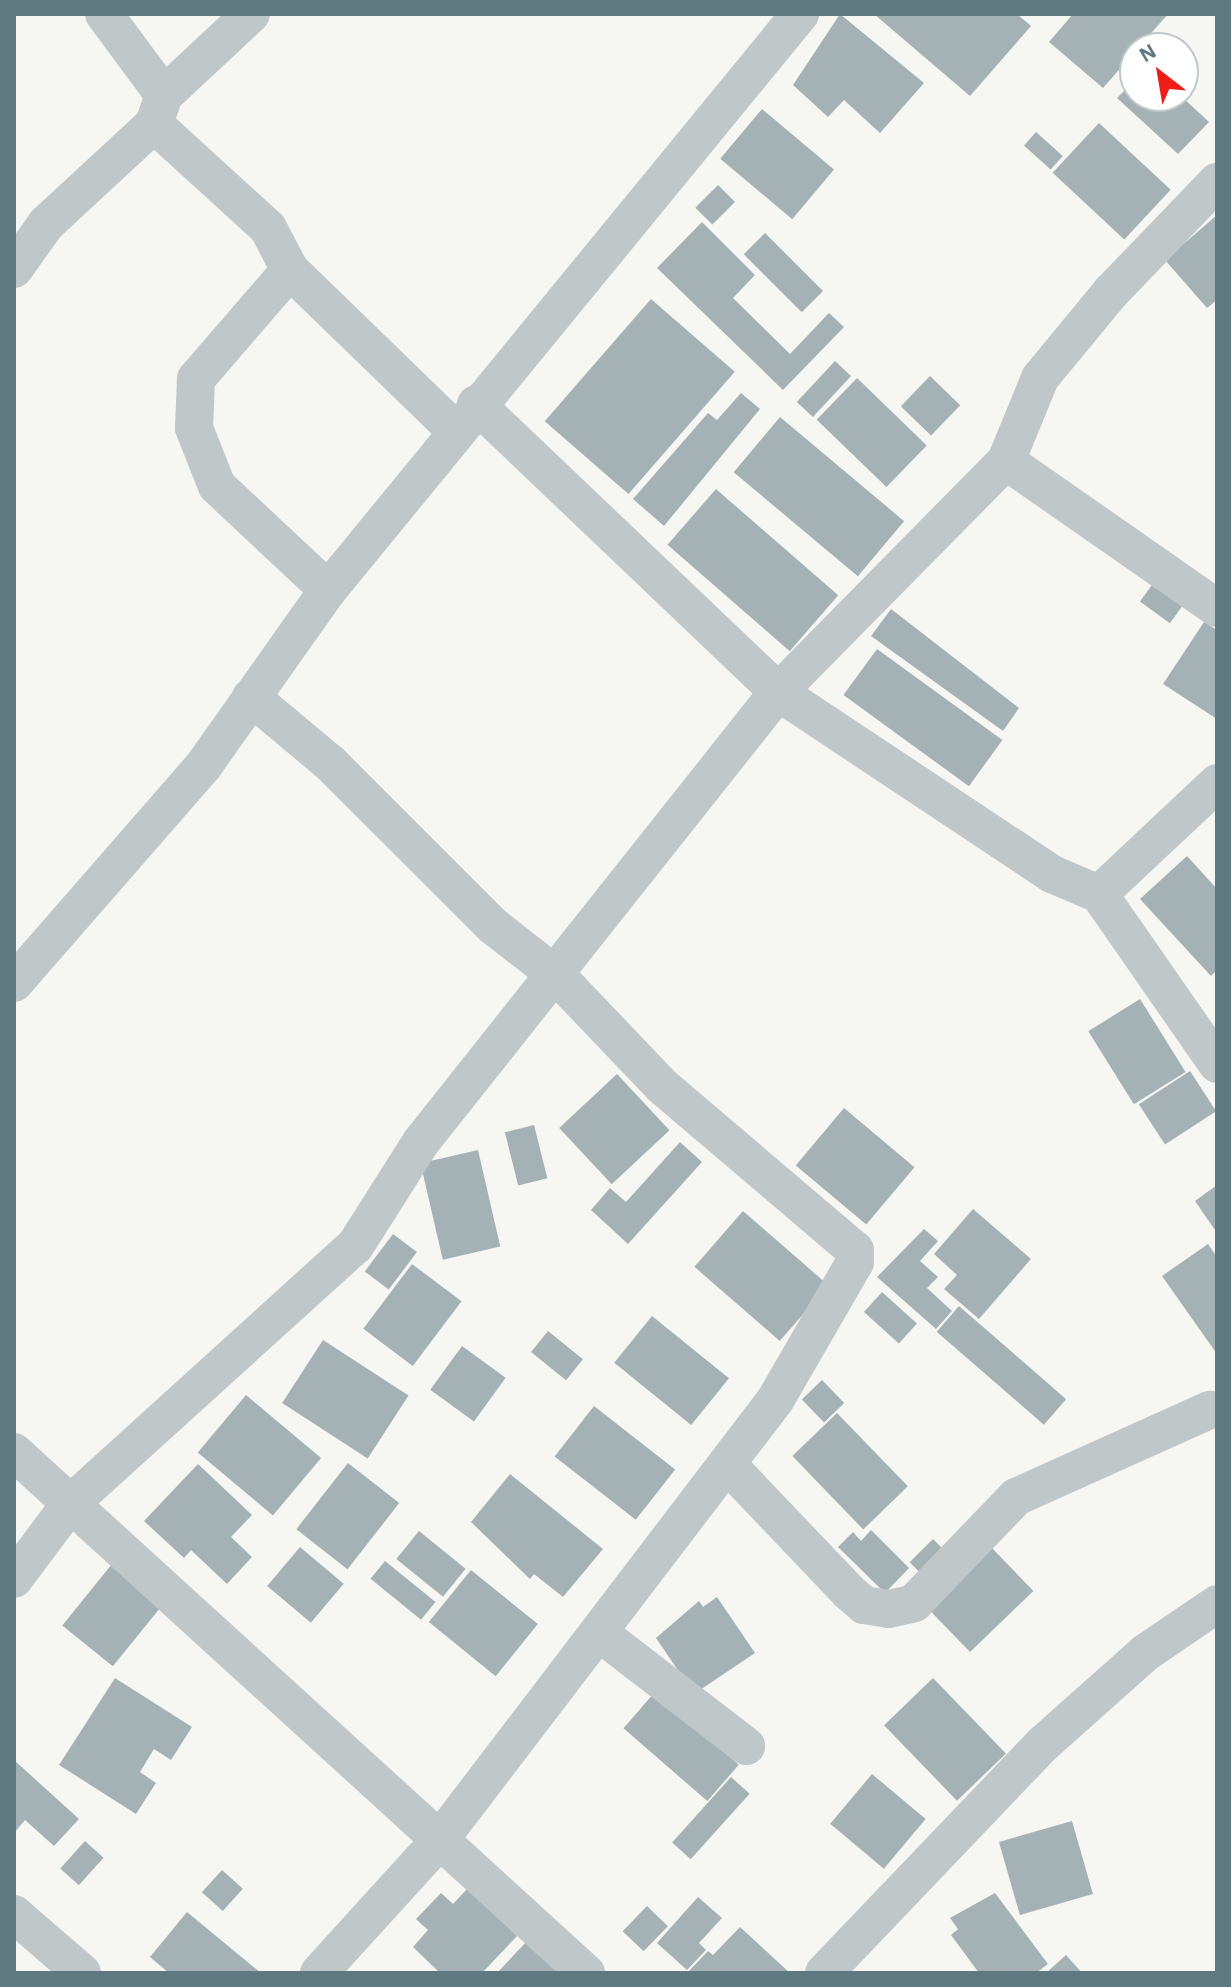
<!DOCTYPE html>
<html>
<head>
<meta charset="utf-8">
<style>
  body { margin:0 }
  #map { position:relative; width:1231px; height:1987px; overflow:hidden; background:#f6f6f2; font-family:"Alegreya Sans",sans-serif }
  div>[style] { position:absolute }
  [style*='--x'] { left:calc(var(--x)*1px); top:calc(var(--y)*1px); width:calc(var(--w)*1px); rotate:calc(var(--a)*1deg) }
  .building>* { inset:0; background:#a5b2b5; transform-origin:0 0 }
  .street>* { height:38px; margin:-19px; padding:0 19px; transform-origin:19px; border-radius:19px; background:#c0c7c9 }
  span { translate:-50% -50%; white-space:nowrap; text-align:center; line-height:1.15; -webkit-text-stroke:8px #fff; paint-order:stroke }
  .frame { position:absolute; inset:0; border:16px solid #5f7980; pointer-events:none }
  .north { position:absolute; left:1119px; top:32px; width:80px; height:80px; box-sizing:border-box; background:#fff; border:2px solid #bfc9cc; border-radius:50%; rotate:329deg; font-size:22px; font-weight:700; line-height:32px; text-align:center; color:#5f7980 }
  .north::after { content:''; display:block; margin:auto; width:28px; height:36px; background:#ef1d19; clip-path:polygon(50% 0,100% 100%,50% 72%,0 100%) }
</style>
</head>
<body>
<div id="map">
  <div class="building">
    <i style="clip-path:polygon(840px 14px,924px 83px,880px 133px,844px 100px,828px 117px,793px 85px)"></i>
    <i style="clip-path:polygon(874px 14px,1017px 14px,1031px 26px,970px 96px)"></i>
    <i style="clip-path:polygon(1073px 14px,1168px 14px,1103px 88px,1049px 42px)"></i>
    <i style="clip-path:polygon(1131px 84px,1135px 96px,1181px 96px,1209px 122px,1178px 154px,1117px 98px)"></i>
    <i style="left:762px;top:109px;width:94px;height:65px;rotate:40deg"></i>
    <i style="left:1099px;top:123px;width:98px;height:68px;rotate:43deg"></i>
    <i style="left:1036px;top:132px;width:36px;height:18px;rotate:42deg"></i>
    <i style="left:718px;top:185px;width:24px;height:32px;rotate:45deg"></i>
    <i style="clip-path:polygon(1217px 215px,1217px 300px,1207px 308px,1165px 260px)"></i>
    <i style="clip-path:polygon(702px 222px,755px 275px,733px 298px,790px 354px,829px 313px,844px 327px,783px 390px,657px 268px)"></i>
    <i style="left:765px;top:233px;width:82px;height:30px;rotate:45deg"></i>
    <i style="left:651px;top:299px;width:111px;height:162px;rotate:41deg"></i>
    <i style="left:835px;top:361px;width:22px;height:56px;rotate:43deg"></i>
    <i style="left:930px;top:376px;width:42px;height:42px;rotate:44deg"></i>
    <i style="left:857px;top:378px;width:97px;height:58px;rotate:44deg"></i>
    <i style="clip-path:polygon(741px 393px,760px 409px,664px 526px,633px 499px,708px 413px,717px 420px)"></i>
    <i style="left:780px;top:417px;width:162px;height:72px;rotate:40deg"></i>
    <i style="left:716px;top:489px;width:162px;height:74px;rotate:41deg"></i>
    <i style="left:1157px;top:578px;width:37px;height:29px;rotate:36deg"></i>
    <i style="clip-path:polygon(891px 609px,1019px 708px,1003px 731px,871px 636px)"></i>
    <i style="clip-path:polygon(1204px 622px,1217px 630px,1217px 719px,1163px 684px)"></i>
    <i style="left:877px;top:649px;width:155px;height:57px;rotate:36deg"></i>
    <i style="clip-path:polygon(1187px 856px,1217px 889px,1217px 970px,1211px 976px,1140px 899px)"></i>
    <i style="left:1140px;top:999px;width:86px;height:61px;rotate:58deg"></i>
    <i style="left:1190px;top:1071px;width:48px;height:61px;rotate:57deg"></i>
    <i style="left:617px;top:1074px;width:77px;height:79px;rotate:47deg"></i>
    <i style="left:844px;top:1108px;width:92px;height:75px;rotate:40deg"></i>
    <i style="left:534px;top:1125px;width:55px;height:30px;rotate:76deg"></i>
    <i style="clip-path:polygon(680px 1142px,702px 1162px,628px 1244px,591px 1210px,610px 1188px,626px 1202px)"></i>
    <i style="left:478px;top:1150px;width:99px;height:59px;rotate:77deg"></i>
    <i style="clip-path:polygon(1217px 1185px,1217px 1233px,1195px 1201px)"></i>
    <i style="clip-path:polygon(973px 1209px,1031px 1259px,979px 1319px,944px 1289px,957px 1275px,934px 1254px)"></i>
    <i style="left:743px;top:1211px;width:113px;height:74px;rotate:41deg"></i>
    <i style="clip-path:polygon(924px 1229px,938px 1241px,920px 1261px,938px 1277px,927px 1288px,952px 1311px,936px 1329px,877px 1277px)"></i>
    <i style="left:393px;top:1234px;width:30px;height:47px;rotate:37deg"></i>
    <i style="clip-path:polygon(1208px 1244px,1217px 1257px,1217px 1354px,1162px 1276px)"></i>
    <i style="left:412px;top:1264px;width:62px;height:81px;rotate:37deg"></i>
    <i style="left:882px;top:1292px;width:47px;height:27px;rotate:42deg"></i>
    <i style="left:959px;top:1306px;width:142px;height:34px;rotate:41deg"></i>
    <i style="left:652px;top:1316px;width:99px;height:60px;rotate:39deg"></i>
    <i style="left:548px;top:1331px;width:45px;height:27px;rotate:39deg"></i>
    <i style="left:323px;top:1340px;width:102px;height:75px;rotate:33deg"></i>
    <i style="left:462px;top:1346px;width:54px;height:54px;rotate:36deg"></i>
    <i style="left:822px;top:1380px;width:32px;height:28px;rotate:46deg"></i>
    <i style="left:246px;top:1395px;width:98px;height:75px;rotate:40deg"></i>
    <i style="left:594px;top:1406px;width:103px;height:64px;rotate:38deg"></i>
    <i style="left:837px;top:1413px;width:102px;height:62px;rotate:46deg"></i>
    <i style="left:348px;top:1463px;width:65px;height:84px;rotate:38deg"></i>
    <i style="clip-path:polygon(198px 1464px,252px 1515px,231px 1537px,252px 1557px,227px 1584px,191px 1550px,184px 1558px,144px 1521px)"></i>
    <i style="clip-path:polygon(510px 1474px,603px 1549px,563px 1597px,534px 1574px,530px 1579px,471px 1522px)"></i>
    <i style="clip-path:polygon(871px 1530px,909px 1568px,885px 1593px,838px 1547px,853px 1532px,861px 1541px)"></i>
    <i style="left:419px;top:1531px;width:60px;height:36px;rotate:39deg"></i>
    <i style="left:933px;top:1539px;width:25px;height:33px;rotate:45deg"></i>
    <i style="left:300px;top:1547px;width:57px;height:51px;rotate:40deg"></i>
    <i style="left:991px;top:1547px;width:61px;height:88px;rotate:46deg"></i>
    <i style="left:385px;top:1561px;width:65px;height:23px;rotate:39deg"></i>
    <i style="left:112px;top:1564px;width:65px;height:79px;rotate:39deg"></i>
    <i style="left:471px;top:1570px;width:86px;height:67px;rotate:39deg"></i>
    <i style="clip-path:polygon(717px 1597px,755px 1653px,694px 1694px,656px 1638px,699px 1601px,703px 1607px)"></i>
    <i style="clip-path:polygon(115px 1678px,192px 1727px,171px 1760px,154px 1749px,140px 1772px,156px 1783px,136px 1814px,59px 1765px)"></i>
    <i style="left:933px;top:1678px;width:105px;height:68px;rotate:46deg"></i>
    <i style="left:655px;top:1692px;width:111px;height:48px;rotate:41deg"></i>
    <i style="clip-path:polygon(14px 1760px,79px 1819px,54px 1846px,25px 1820px,14px 1833px)"></i>
    <i style="left:872px;top:1774px;width:70px;height:65px;rotate:40deg"></i>
    <i style="left:731px;top:1777px;width:25px;height:88px;rotate:42deg"></i>
    <i style="left:1072px;top:1821px;width:76px;height:76px;rotate:74deg"></i>
    <i style="left:85px;top:1841px;width:25px;height:37px;rotate:42deg"></i>
    <i style="left:222px;top:1870px;width:28px;height:30px;rotate:42deg"></i>
    <i style="clip-path:polygon(468px 1888px,517px 1936px,482px 1973px,440px 1973px,413px 1947px,428px 1930px,416px 1919px,441px 1893px,453px 1904px)"></i>
    <i style="clip-path:polygon(995px 1893px,1048px 1964px,1036px 1973px,979px 1973px,951px 1935px,958px 1929px,950px 1918px)"></i>
    <i style="clip-path:polygon(698px 1897px,722px 1918px,699px 1943px,706px 1950px,687px 1970px,657px 1943px)"></i>
    <i style="left:647px;top:1906px;width:29px;height:35px;rotate:44deg"></i>
    <i style="clip-path:polygon(187px 1912px,261px 1973px,169px 1973px,150px 1957px)"></i>
    <i style="clip-path:polygon(740px 1927px,790px 1973px,687px 1973px,708px 1951px,713px 1955px)"></i>
    <i style="clip-path:polygon(528px 1940px,564px 1973px,497px 1973px)"></i>
    <i style="clip-path:polygon(1066px 1955px,1082px 1973px,1046px 1973px)"></i>
  </div>
  <div class="street">
    <i style="--x:104;--y:14;--w:101;--a:53.5"></i>
    <i style="--x:154;--y:124;--w:154;--a:42.4"></i>
    <i style="--x:268;--y:228;--w:47;--a:62.4"></i>
    <i style="--x:290;--y:270;--w:230;--a:44.1"></i>
    <i style="--x:14;--y:269;--w:55;--a:-54.6"></i>
    <i style="--x:46;--y:224;--w:147;--a:-42.8"></i>
    <i style="--x:154;--y:124;--w:31;--a:-71"></i>
    <i style="--x:164;--y:95;--w:119;--a:-43"></i>
    <i style="--x:290;--y:270;--w:144;--a:130.8"></i>
    <i style="--x:196;--y:379;--w:49;--a:92.3"></i>
    <i style="--x:194;--y:428;--w:62;--a:68.4"></i>
    <i style="--x:217;--y:486;--w:152;--a:43.1"></i>
    <i style="--x:476;--y:404;--w:417;--a:43.6"></i>
    <i style="--x:778;--y:692;--w:329;--a:33.6"></i>
    <i style="--x:1052;--y:874;--w:51;--a:23.1"></i>
    <i style="--x:1099;--y:894;--w:207;--a:55.2"></i>
    <i style="--x:1006;--y:461;--w:257;--a:34.9"></i>
    <i style="--x:251;--y:697;--w:103;--a:39.9"></i>
    <i style="--x:330;--y:763;--w:229;--a:45"></i>
    <i style="--x:492;--y:925;--w:81;--a:38"></i>
    <i style="--x:556;--y:975;--w:153;--a:46.3"></i>
    <i style="--x:662;--y:1086;--w:253;--a:40.4"></i>
    <i style="--x:855;--y:1250;--w:12;--a:90"></i>
    <i style="--x:855;--y:1262;--w:158;--a:120"></i>
    <i style="--x:776;--y:1399;--w:557;--a:127.34"></i>
    <i style="--x:438;--y:1842;--w:177;--a:132.3"></i>
    <i style="--x:1099;--y:894;--w:162;--a:-43.2"></i>
    <i style="--x:14;--y:983;--w:289;--a:-48.9"></i>
    <i style="--x:204;--y:765;--w:214;--a:-54.7"></i>
    <i style="--x:328;--y:590;--w:745;--a:-50.67"></i>
    <i style="--x:14;--y:1452;--w:774;--a:42.33"></i>
    <i style="--x:727;--y:1464;--w:177;--a:46.4"></i>
    <i style="--x:849;--y:1592;--w:20;--a:41"></i>
    <i style="--x:864;--y:1605;--w:25;--a:9"></i>
    <i style="--x:889;--y:1609;--w:26;--a:-13"></i>
    <i style="--x:914;--y:1603;--w:147;--a:-46.1"></i>
    <i style="--x:1016;--y:1497;--w:213;--a:-24.2"></i>
    <i style="--x:14;--y:1579;--w:94;--a:-53.3"></i>
    <i style="--x:70;--y:1504;--w:384;--a:-42.2"></i>
    <i style="--x:355;--y:1246;--w:123;--a:-57.6"></i>
    <i style="--x:421;--y:1142;--w:574;--a:-51.57"></i>
    <i style="--x:778;--y:692;--w:325;--a:-45.4"></i>
    <i style="--x:1006;--y:461;--w:90;--a:-67.7"></i>
    <i style="--x:1040;--y:378;--w:112;--a:-50.5"></i>
    <i style="--x:1111;--y:292;--w:153;--a:-46.1"></i>
    <i style="--x:602;--y:1635;--w:182;--a:37.6"></i>
    <i style="--x:14;--y:1914;--w:90;--a:40.9"></i>
    <i style="--x:824;--y:1973;--w:317;--a:-46.3"></i>
    <i style="--x:1043;--y:1744;--w:137;--a:-41.7"></i>
    <i style="--x:1145;--y:1653;--w:87;--a:-34.2"></i>
  </div>
  <div class="frame"></div>
  <div class="north">N</div>
</div>
</body>
</html>
